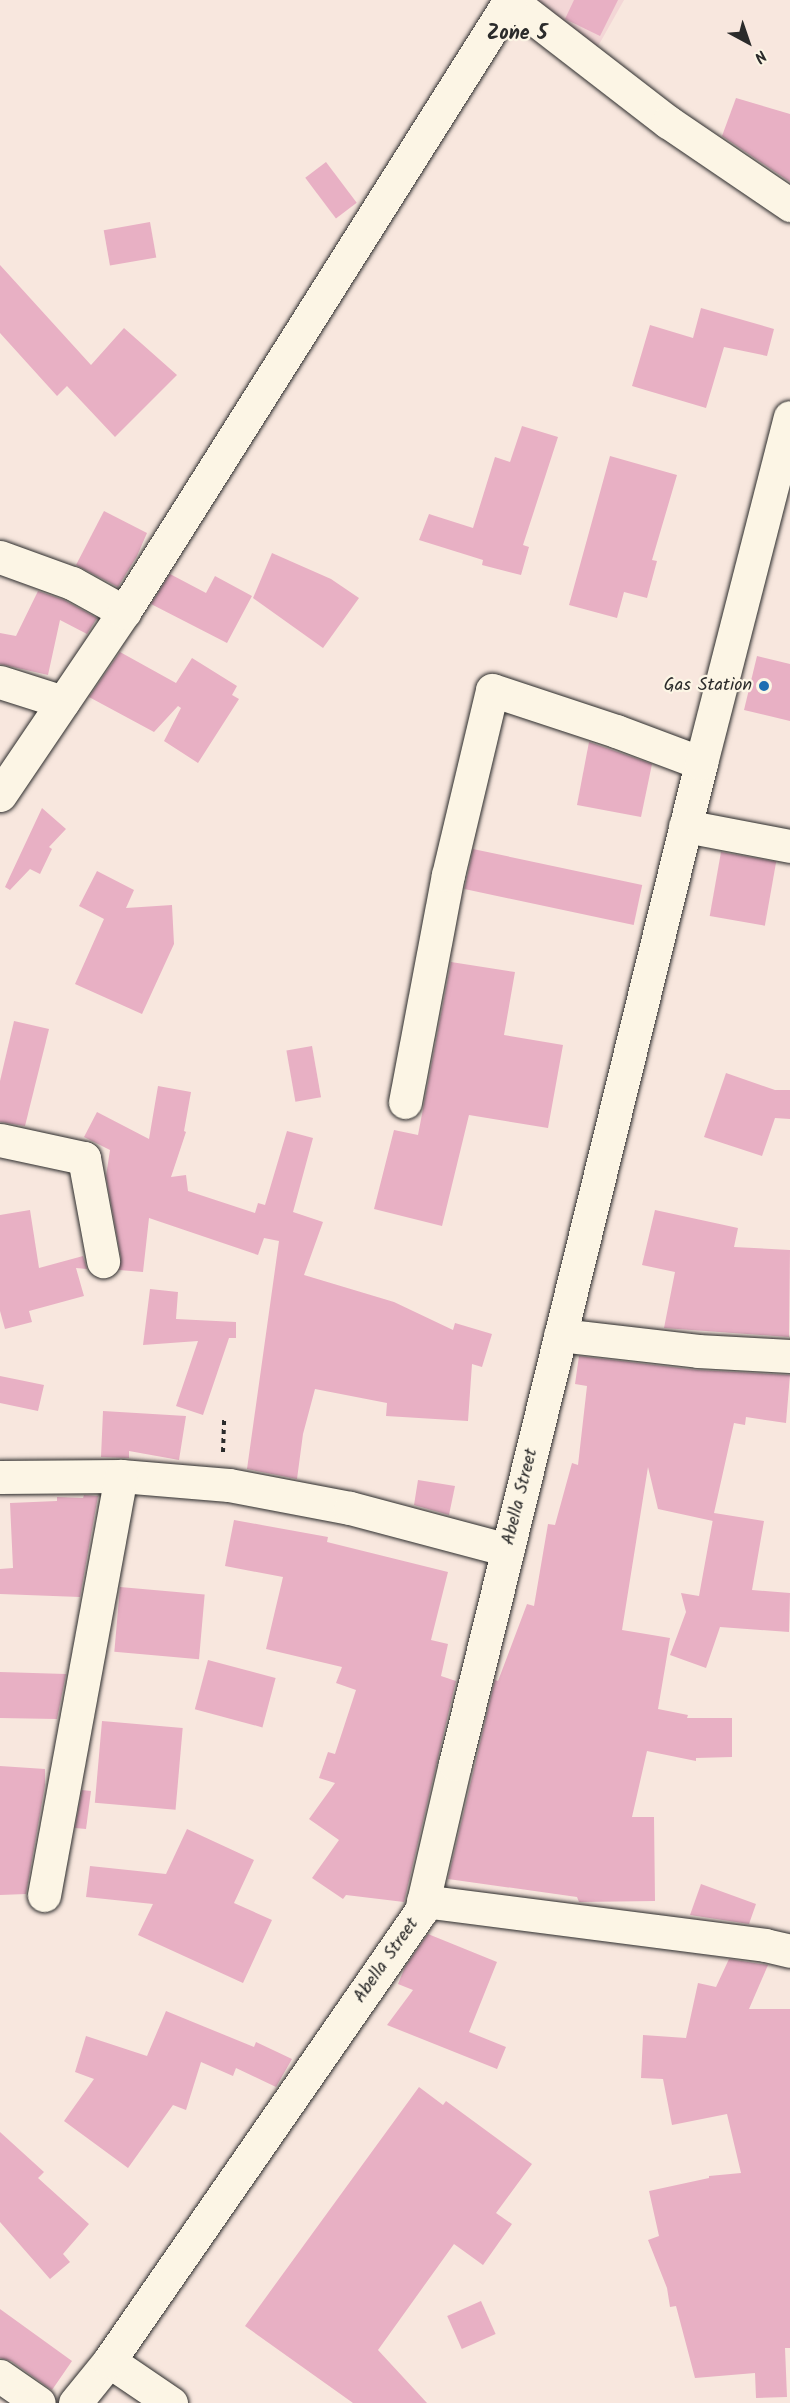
<!DOCTYPE html>
<html>
<head>
<meta charset="utf-8">
<style>
  body { margin:0 }
  #map { position:relative; width:790px; height:2403px; overflow:hidden; background:#f8e7de; font-family:Kalam,sans-serif }
  div>[style] { position:absolute }
  [style*='--x'] { left:calc(var(--x)*1px); top:calc(var(--y)*1px); width:calc(var(--w)*1px); rotate:calc(var(--a)*1deg) }
  .built>* { inset:0; background:#f3d6d6 }
  .building>* { inset:0; background:#e8b0c4; transform-origin:0 0 }
  .path>* { height:4px; margin-top:-2px; transform-origin:0; background:repeating-linear-gradient(90deg,#2b2b2b 0 4.5px,transparent 0 9px) }
  .roads { filter:drop-shadow(0 0 2px #2b2b2b) drop-shadow(0 0 2px #2b2b2b) }
  .minor>* { height:33px; margin:-16.5px; padding:0 16.5px; transform-origin:16.5px; border-radius:16.5px; background:#fcf5e5 }
  .tertiary>* { height:33px; margin:-16.5px; padding:0 16.5px; transform-origin:16.5px; border-radius:16.5px; background:#fcf5e5 }
  .dots>* { width:16px; height:16px; translate:-50% -50%; box-sizing:border-box; border:3px solid #fcf5e5; border-radius:50% }
  span { translate:-50% -50%; white-space:nowrap; text-align:center; line-height:1.15; -webkit-text-stroke:4.5px #fcf5e5; paint-order:stroke }
  .poi-label { font-size:18px; color:#2b2b2b }
  .right { translate:-100% -50%; text-align:right }
  .street-label { font-size:18px; color:#2b2b2b }
  .neighbourhood-label { font-size:20px; color:#2b2b2b; font-weight:700 }
  .north { position:absolute; left:718px; top:12px; width:60px; height:60px; -webkit-text-stroke:4px #fcf5e5; paint-order:stroke; rotate:140deg; font-size:16px; font-weight:700; line-height:24px; text-align:center; color:#2b2b2b }
  .north::after { content:''; display:block; margin:auto; width:21px; height:27px; background:#2b2b2b; clip-path:polygon(50% 0,100% 100%,50% 72%,0 100%) }
</style>
</head>
<body>
<div id="map">
  <div class="built">
    <i style="clip-path:polygon(534px 0,624px 0,597px 48px)"></i>
  </div>
  <div class="building">
    <i style="clip-path:polygon(574px 0,618px 0,600px 36px,565px 19px)"></i>
    <i style="clip-path:polygon(736px 98px,790px 114px,790px 182px,722px 136px)"></i>
    <i style="left:326px;top:162px;width:51px;height:26px;rotate:53deg"></i>
    <i style="left:150px;top:222px;width:36px;height:47px;rotate:80deg"></i>
    <i style="clip-path:polygon(0 265px,91px 365px,124px 328px,177px 375px,115px 437px,67px 386px,57px 396px,0 333px)"></i>
    <i style="clip-path:polygon(701px 308px,774px 329px,767px 356px,724px 347px,706px 408px,632px 386px,650px 325px,693px 338px)"></i>
    <i style="clip-path:polygon(522px 426px,558px 437px,523px 545px,529px 547px,521px 575px,482px 565px,483px 560px,419px 540px,429px 514px,473px 528px,495px 457px,510px 462px)"></i>
    <i style="clip-path:polygon(610px 456px,677px 475px,652px 560px,657px 561px,647px 598px,624px 592px,617px 618px,569px 605px)"></i>
    <i style="clip-path:polygon(104px 511px,147px 533px,137px 556px,118px 587px,76px 565px)"></i>
    <i style="clip-path:polygon(272px 553px,331px 579px,359px 598px,323px 648px,253px 598px)"></i>
    <i style="clip-path:polygon(170px 574px,206px 593px,215px 576px,252px 596px,227px 643px,151px 604px)"></i>
    <i style="clip-path:polygon(38px 591px,64px 600px,97px 618px,87px 634px,60px 620px,48px 675px,0 664px,0 633px,16px 636px)"></i>
    <i style="clip-path:polygon(120px 652px,176px 683px,192px 658px,237px 686px,232px 695px,239px 699px,198px 763px,164px 741px,181px 708px,178px 706px,154px 732px,89px 697px)"></i>
    <i style="clip-path:polygon(757px 656px,790px 664px,790px 721px,744px 710px)"></i>
    <i style="clip-path:polygon(589px 742px,652px 764px,641px 817px,577px 805px)"></i>
    <i style="clip-path:polygon(42px 808px,66px 829px,49px 847px,52px 849px,40px 874px,30px 869px,10px 890px,5px 887px)"></i>
    <i style="left:473px;top:849px;width:173px;height:41px;rotate:12deg"></i>
    <i style="left:721px;top:852px;width:56px;height:65px;rotate:10deg"></i>
    <i style="clip-path:polygon(97px 871px,134px 890px,126px 908px,172px 905px,174px 944px,142px 1014px,75px 984px,104px 919px,79px 906px)"></i>
    <i style="clip-path:polygon(451px 962px,515px 972px,504px 1035px,563px 1045px,548px 1128px,469px 1115px,442px 1226px,374px 1209px,394px 1130px,418px 1135px)"></i>
    <i style="clip-path:polygon(14px 1021px,49px 1029px,25px 1126px,0 1122px,0 1081px)"></i>
    <i style="left:312px;top:1046px;width:52px;height:26px;rotate:80deg"></i>
    <i style="clip-path:polygon(726px 1073px,775px 1090px,790px 1090px,790px 1119px,775px 1118px,762px 1156px,704px 1137px)"></i>
    <i style="clip-path:polygon(158px 1086px,191px 1092px,184px 1131px,186px 1132px,171px 1177px,186px 1175px,188px 1191px,255px 1213px,258px 1203px,265px 1205px,287px 1131px,313px 1138px,293px 1212px,323px 1222px,304px 1275px,394px 1302px,453px 1330px,455px 1323px,492px 1334px,482px 1367px,472px 1364px,468px 1421px,386px 1416px,387px 1403px,315px 1389px,303px 1434px,297px 1479px,247px 1469px,279px 1241px,264px 1238px,258px 1255px,149px 1218px,143px 1272px,119px 1270px,121px 1258px,106px 1176px,110px 1150px,84px 1137px,97px 1112px,149px 1139px)"></i>
    <i style="clip-path:polygon(30px 1210px,39px 1268px,83px 1256px,87px 1269px,76px 1268px,84px 1296px,29px 1311px,32px 1322px,5px 1329px,0 1311px,0 1215px)"></i>
    <i style="clip-path:polygon(655px 1210px,738px 1228px,734px 1247px,790px 1250px,789px 1337px,664px 1328px,675px 1272px,642px 1265px)"></i>
    <i style="clip-path:polygon(150px 1289px,178px 1292px,176px 1319px,236px 1322px,236px 1338px,229px 1338px,203px 1415px,176px 1406px,198px 1341px,143px 1345px)"></i>
    <i style="clip-path:polygon(579px 1356px,697px 1370px,790px 1375px,786px 1423px,746px 1417px,745px 1425px,734px 1423px,714px 1513px,764px 1521px,752px 1590px,790px 1593px,789px 1632px,720px 1627px,706px 1668px,670px 1655px,686px 1612px,681px 1593px,699px 1596px,713px 1519px,713px 1521px,658px 1509px,648px 1467px,622px 1630px,670px 1638px,658px 1709px,688px 1715px,687px 1718px,732px 1718px,732px 1757px,696px 1758px,696px 1761px,647px 1751px,632px 1817px,654px 1817px,655px 1901px,579px 1902px,577px 1897px,448px 1879px,495px 1680px,498px 1681px,527px 1604px,534px 1606px,548px 1524px,555px 1525px,572px 1463px,578px 1465px,587px 1386px,575px 1384px)"></i>
    <i style="clip-path:polygon(0 1376px,44px 1385px,38px 1411px,0 1403px)"></i>
    <i style="clip-path:polygon(103px 1411px,186px 1416px,179px 1460px,129px 1451px,129px 1458px,101px 1457px)"></i>
    <i style="clip-path:polygon(418px 1480px,455px 1486px,449px 1515px,414px 1505px)"></i>
    <i style="clip-path:polygon(84px 1495px,98px 1496px,80px 1597px,0 1594px,0 1569px,13px 1568px,10px 1503px,57px 1501px,57px 1497px,83px 1498px)"></i>
    <i style="clip-path:polygon(234px 1520px,328px 1537px,327px 1542px,448px 1572px,431px 1640px,448px 1644px,441px 1676px,456px 1681px,404px 1902px,346px 1895px,343px 1899px,312px 1878px,339px 1840px,309px 1819px,335px 1783px,319px 1778px,328px 1752px,335px 1754px,356px 1690px,336px 1683px,342px 1667px,266px 1649px,283px 1577px,225px 1566px)"></i>
    <i style="left:120px;top:1587px;width:85px;height:65px;rotate:5deg"></i>
    <i style="left:208px;top:1660px;width:70px;height:51px;rotate:15deg"></i>
    <i style="clip-path:polygon(0 1672px,66px 1674px,57px 1719px,0 1718px)"></i>
    <i style="left:102px;top:1721px;width:81px;height:82px;rotate:5deg"></i>
    <i style="clip-path:polygon(0 1766px,45px 1769px,45px 1785px,26px 1894px,0 1895px)"></i>
    <i style="clip-path:polygon(82px 1790px,91px 1791px,86px 1829px,75px 1828px)"></i>
    <i style="clip-path:polygon(187px 1829px,254px 1860px,234px 1903px,272px 1920px,243px 1983px,138px 1935px,153px 1904px,86px 1897px,90px 1866px,166px 1874px)"></i>
    <i style="clip-path:polygon(701px 1884px,756px 1904px,749px 1924px,690px 1915px)"></i>
    <i style="clip-path:polygon(428px 1934px,497px 1962px,469px 2032px,506px 2047px,497px 2069px,387px 2025px,413px 1990px,398px 1984px,405px 1967px)"></i>
    <i style="clip-path:polygon(729px 1959px,768px 1965px,749px 2009px,790px 2009px,790px 2348px,785px 2348px,787px 2397px,756px 2398px,755px 2373px,695px 2378px,676px 2306px,670px 2307px,667px 2288px,648px 2240px,659px 2236px,649px 2191px,709px 2178px,709px 2176px,741px 2173px,727px 2114px,672px 2125px,663px 2079px,641px 2078px,643px 2035px,686px 2038px,698px 1983px,716px 1987px)"></i>
    <i style="clip-path:polygon(166px 2011px,254px 2047px,256px 2042px,292px 2059px,276px 2087px,236px 2068px,233px 2076px,201px 2062px,186px 2110px,173px 2105px,128px 2168px,64px 2121px,94px 2079px,75px 2072px,86px 2036px,147px 2056px)"></i>
    <i style="clip-path:polygon(419px 2087px,443px 2105px,446px 2101px,532px 2164px,496px 2213px,512px 2224px,483px 2265px,454px 2244px,378px 2350px,427px 2403px,353px 2403px,245px 2326px)"></i>
    <i style="clip-path:polygon(0 2132px,44px 2172px,38px 2178px,89px 2224px,63px 2254px,70px 2262px,50px 2279px,0 2222px)"></i>
    <i style="left:481px;top:2301px;width:36px;height:37px;rotate:66deg"></i>
    <i style="clip-path:polygon(0 2309px,72px 2361px,52px 2390px,11px 2361px,0 2358px)"></i>
  </div>
  <div class="path">
    <i style="--x:223;--y:1452;--w:36;--a:-88"></i>
  </div>
  <div class="roads">
    <div class="minor">
      <i style="--x:510;--y:0;--w:200;--a:37.7"></i>
      <i style="--x:668;--y:122;--w:148;--a:34.2"></i>
      <i style="--x:0;--y:557;--w:77;--a:19.9"></i>
      <i style="--x:72;--y:583;--w:60;--a:29.1"></i>
      <i style="--x:0;--y:682;--w:66;--a:17.6"></i>
      <i style="--x:0;--y:795;--w:221;--a:-55.9"></i>
      <i style="--x:124;--y:612;--w:724;--a:-57.76"></i>
      <i style="--x:685;--y:826;--w:107;--a:10.8"></i>
      <i style="--x:405;--y:1102;--w:231;--a:-79.3"></i>
      <i style="--x:448;--y:875;--w:190;--a:-76.6"></i>
      <i style="--x:492;--y:690;--w:131;--a:18.3"></i>
      <i style="--x:616;--y:731;--w:91;--a:20.6"></i>
      <i style="--x:0;--y:1140;--w:86;--a:12.1"></i>
      <i style="--x:84;--y:1158;--w:105;--a:79.5"></i>
      <i style="--x:560;--y:1335;--w:139;--a:6.6"></i>
      <i style="--x:698;--y:1351;--w:92;--a:3.1"></i>
      <i style="--x:0;--y:1477;--w:121;--a:-0.5"></i>
      <i style="--x:121;--y:1476;--w:108;--a:4.8"></i>
      <i style="--x:229;--y:1485;--w:123;--a:10.8"></i>
      <i style="--x:350;--y:1508;--w:163;--a:14.9"></i>
      <i style="--x:44;--y:1895;--w:426;--a:-79.6"></i>
      <i style="--x:423;--y:1901;--w:345;--a:7.3"></i>
      <i style="--x:765;--y:1945;--w:26;--a:13"></i>
      <i style="--x:0;--y:2376;--w:47;--a:34.7"></i>
    </div>
    <div class="tertiary">
      <i style="--x:109;--y:2361;--w:75;--a:34.1"></i>
      <i style="--x:75;--y:2403;--w:54;--a:-51"></i>
      <i style="--x:109;--y:2361;--w:548;--a:-55.27"></i>
      <i style="--x:421;--y:1911;--w:151;--a:-77"></i>
      <i style="--x:455;--y:1764;--w:1031;--a:-76.19"></i>
      <i style="--x:701;--y:763;--w:357;--a:-75.6"></i>
    </div>
  </div>
  <div class="dots">
    <i style="left:764px;top:686px;background:#1f6fb2"></i>
  </div>
  <div class="poi-label">
    <span class="right" style="left:752px;top:686px">Gas Station</span>
  </div>
  <div class="street-label">
    <span style="left:521px;top:1497px;rotate:-76deg">Abella Street</span>
    <span style="left:387px;top:1961px;rotate:-55deg">Abella Street</span>
  </div>
  <div class="neighbourhood-label">
    <span style="left:517px;top:34px">Zone 5</span>
  </div>
  <div class="north">N</div>
</div>
</body>
</html>
